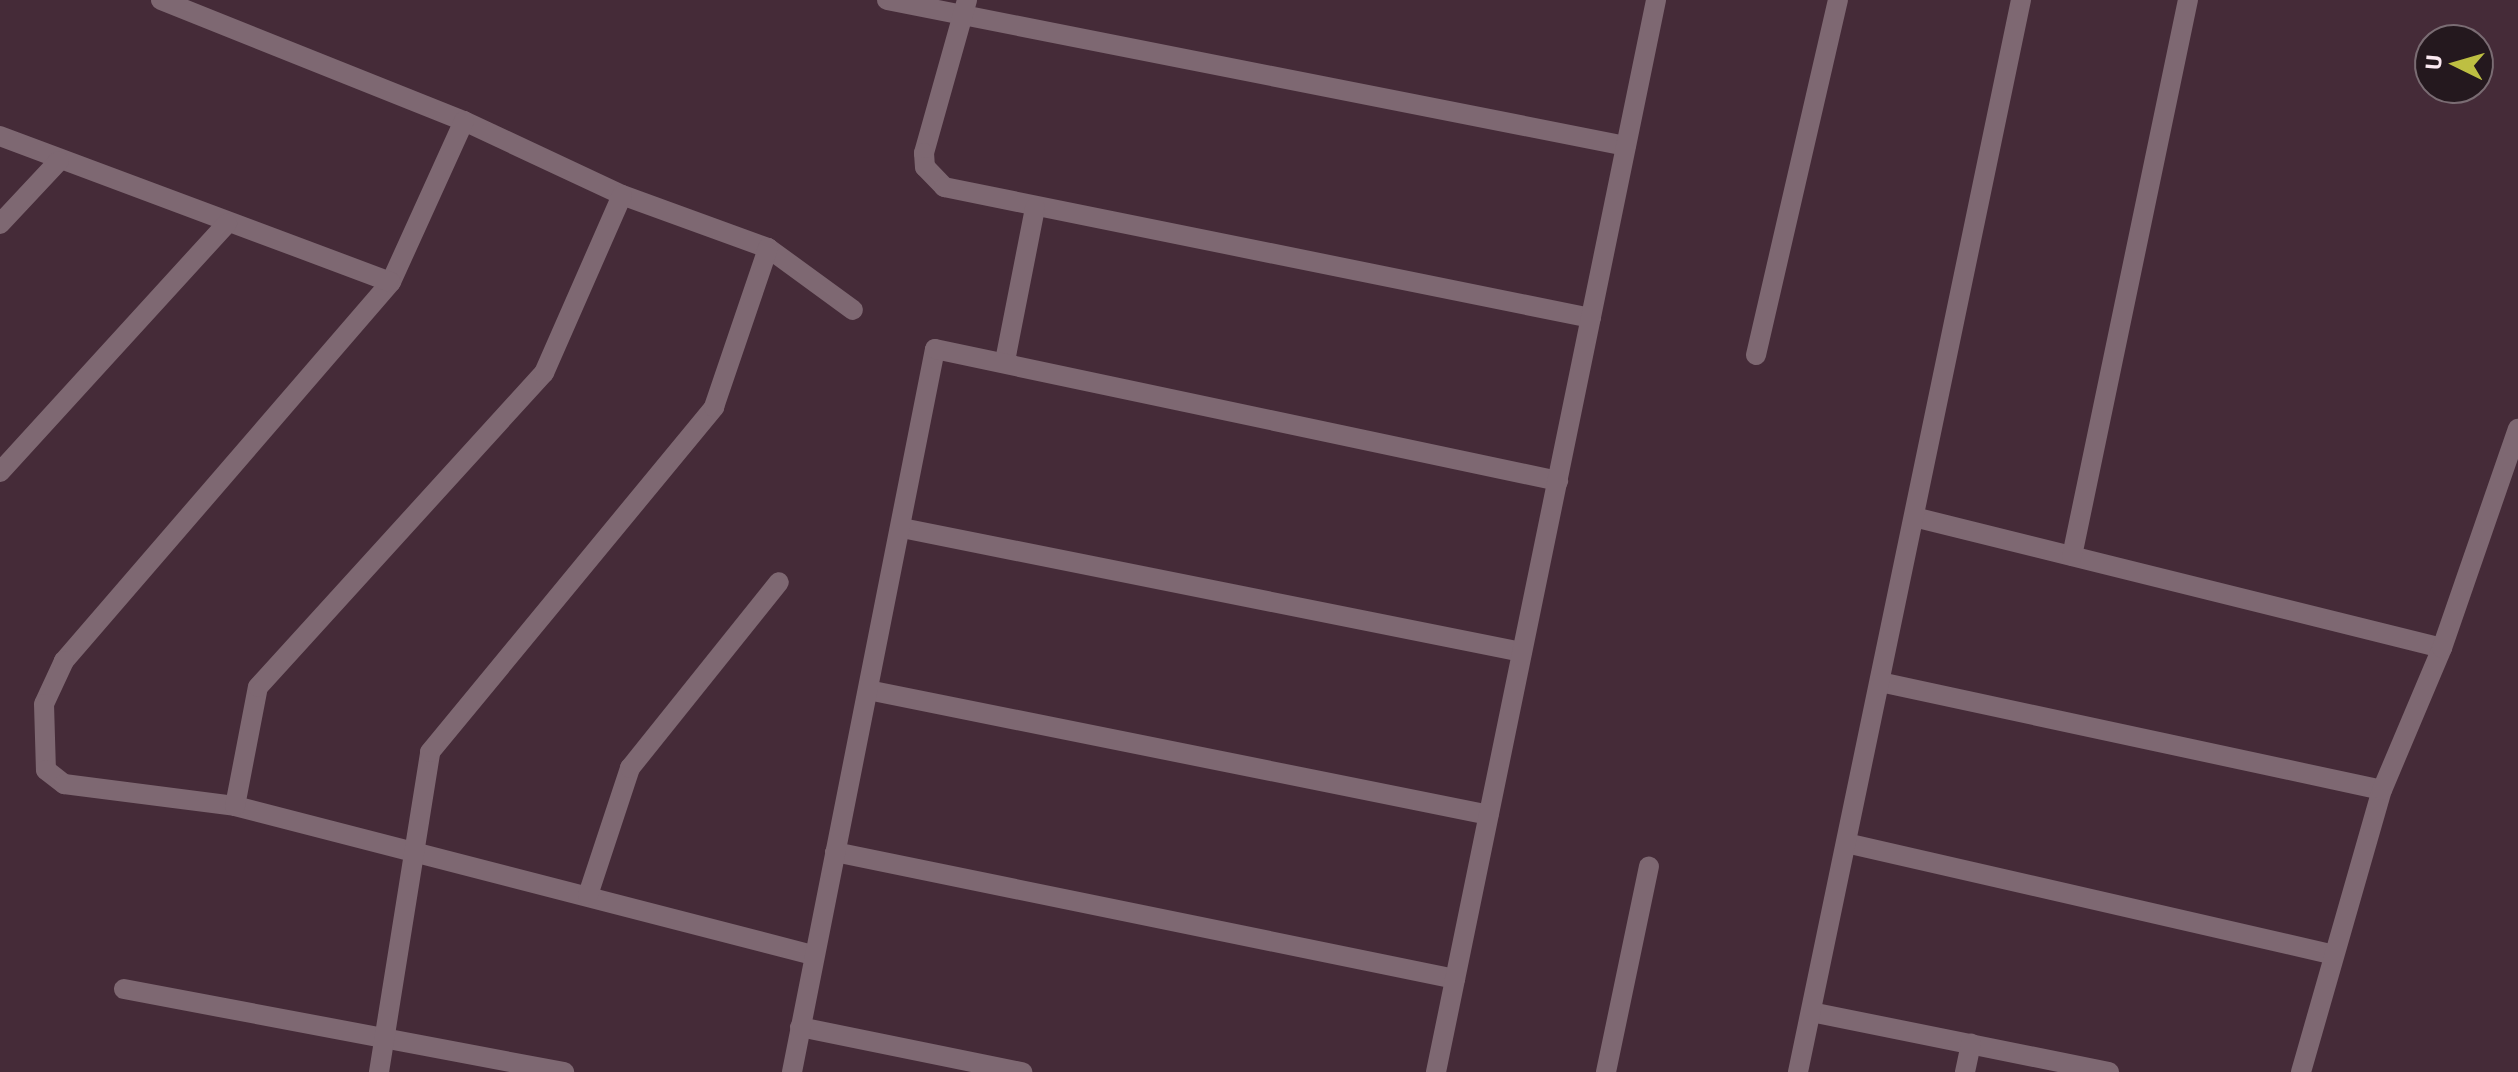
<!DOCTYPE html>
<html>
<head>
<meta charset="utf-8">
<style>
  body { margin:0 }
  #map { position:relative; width:2518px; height:1072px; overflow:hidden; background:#452b38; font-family:"Exo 2",sans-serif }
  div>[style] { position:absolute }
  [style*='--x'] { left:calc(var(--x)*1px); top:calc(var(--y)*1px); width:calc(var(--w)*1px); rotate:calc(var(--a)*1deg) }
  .minor>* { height:20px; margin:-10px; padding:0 10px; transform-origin:10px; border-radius:10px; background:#7e6872 }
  span { translate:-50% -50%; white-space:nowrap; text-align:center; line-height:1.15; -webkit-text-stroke:8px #24181e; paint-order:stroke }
  .north { position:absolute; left:2414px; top:24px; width:80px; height:80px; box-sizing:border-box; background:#24181e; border:2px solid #7a6c73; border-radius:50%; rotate:275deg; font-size:22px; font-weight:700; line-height:32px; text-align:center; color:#fceaf2 }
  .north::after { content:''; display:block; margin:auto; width:28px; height:36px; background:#bebf42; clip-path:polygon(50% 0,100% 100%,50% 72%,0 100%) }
</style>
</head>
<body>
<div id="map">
  <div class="minor">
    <i style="--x:161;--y:0;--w:326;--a:21.8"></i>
    <i style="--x:464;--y:121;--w:174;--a:25.1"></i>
    <i style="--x:622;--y:195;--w:155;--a:20"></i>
    <i style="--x:768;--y:248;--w:105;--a:36.1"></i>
    <i style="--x:887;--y:0;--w:753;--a:11.18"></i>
    <i style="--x:967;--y:0;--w:159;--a:105.7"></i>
    <i style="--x:924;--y:153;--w:14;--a:86"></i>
    <i style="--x:925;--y:167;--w:28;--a:46"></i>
    <i style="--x:944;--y:187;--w:660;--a:11.45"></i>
    <i style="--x:464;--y:121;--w:177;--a:114.4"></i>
    <i style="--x:391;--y:282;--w:501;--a:130.79"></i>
    <i style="--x:64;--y:661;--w:47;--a:114.9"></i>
    <i style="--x:44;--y:704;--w:66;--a:88.3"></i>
    <i style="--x:46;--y:770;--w:23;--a:38"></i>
    <i style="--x:64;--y:784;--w:172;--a:7.3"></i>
    <i style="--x:235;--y:806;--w:597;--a:14.46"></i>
    <i style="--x:0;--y:136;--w:417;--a:20.5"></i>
    <i style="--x:0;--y:224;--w:86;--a:-46.9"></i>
    <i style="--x:1756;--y:355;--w:364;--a:-77"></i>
    <i style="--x:1005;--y:361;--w:156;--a:-78.9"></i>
    <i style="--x:0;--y:472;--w:337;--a:-47.6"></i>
    <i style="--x:1914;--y:517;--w:544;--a:13.93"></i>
    <i style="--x:902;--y:528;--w:632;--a:11.31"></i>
    <i style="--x:2072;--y:556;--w:568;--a:-78.22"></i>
    <i style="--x:1880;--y:682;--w:513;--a:12.14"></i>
    <i style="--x:868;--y:690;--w:633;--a:11.38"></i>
    <i style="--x:235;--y:806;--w:121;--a:-79.1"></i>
    <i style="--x:258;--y:687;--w:425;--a:-47.7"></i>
    <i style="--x:544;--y:373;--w:194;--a:-66.3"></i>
    <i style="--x:1846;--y:843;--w:499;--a:12.9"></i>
    <i style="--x:835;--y:852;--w:633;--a:11.58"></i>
    <i style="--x:588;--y:895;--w:134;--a:-71.7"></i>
    <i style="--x:630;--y:768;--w:238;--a:-51.3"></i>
    <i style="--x:124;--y:989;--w:448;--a:10.7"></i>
    <i style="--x:1811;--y:1012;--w:304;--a:11.4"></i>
    <i style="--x:800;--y:1027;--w:227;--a:11.5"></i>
    <i style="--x:379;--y:1072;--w:324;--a:-80.9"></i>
    <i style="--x:430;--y:752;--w:447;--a:-50.5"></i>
    <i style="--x:714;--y:407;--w:168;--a:-71.2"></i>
    <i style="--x:792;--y:1072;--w:737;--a:-78.81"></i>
    <i style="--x:935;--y:349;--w:637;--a:11.96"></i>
    <i style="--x:1436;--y:1072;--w:1094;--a:-78.4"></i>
    <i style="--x:1606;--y:1072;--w:210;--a:-78.2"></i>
    <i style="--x:1798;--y:1072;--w:1095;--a:-78.25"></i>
    <i style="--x:1965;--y:1072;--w:29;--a:-78"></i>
    <i style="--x:2301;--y:1072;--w:293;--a:-74"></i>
    <i style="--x:2382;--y:790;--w:154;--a:-67.1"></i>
    <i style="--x:2442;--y:648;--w:232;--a:-70.9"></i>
  </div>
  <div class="north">U</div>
</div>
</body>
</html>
